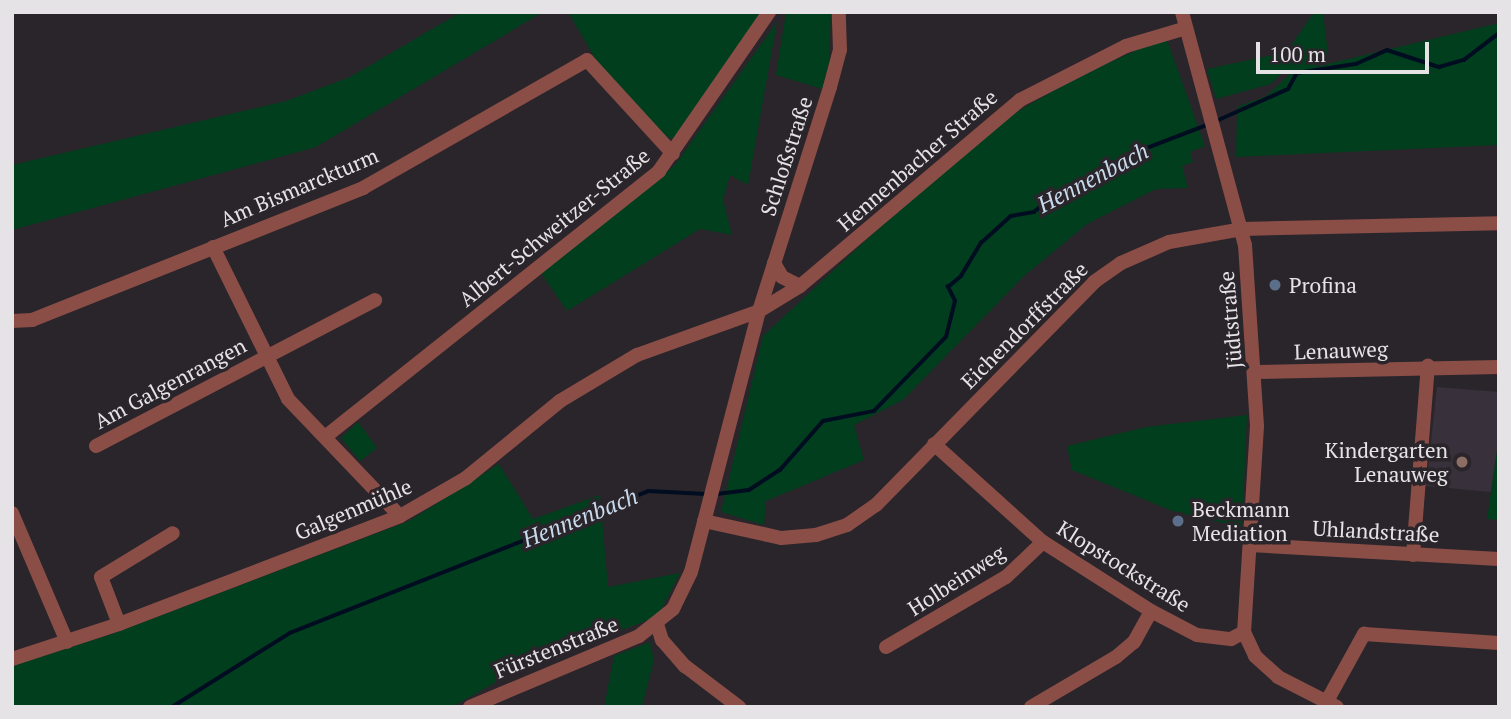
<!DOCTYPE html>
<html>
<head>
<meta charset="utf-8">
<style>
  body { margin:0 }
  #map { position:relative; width:1511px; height:719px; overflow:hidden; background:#2a252b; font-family:"PT Serif",serif }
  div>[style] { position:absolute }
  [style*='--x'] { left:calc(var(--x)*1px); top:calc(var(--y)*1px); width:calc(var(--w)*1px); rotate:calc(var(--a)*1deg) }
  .built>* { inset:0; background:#38303a }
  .green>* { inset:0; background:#013e1d }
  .stream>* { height:3.5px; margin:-1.75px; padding:0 1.75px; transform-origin:1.75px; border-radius:1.75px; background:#000d21 }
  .minor>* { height:14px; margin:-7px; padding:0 7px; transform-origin:7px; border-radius:7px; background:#8b4e47 }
  .dots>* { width:19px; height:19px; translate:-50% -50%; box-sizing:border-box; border:4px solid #2a252b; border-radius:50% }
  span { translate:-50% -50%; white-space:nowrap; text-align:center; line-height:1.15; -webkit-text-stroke:7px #2a252b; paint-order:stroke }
  .street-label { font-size:21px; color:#e6e3e7 }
  .poi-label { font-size:21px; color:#e6e3e7 }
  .left { translate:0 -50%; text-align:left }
  .right { translate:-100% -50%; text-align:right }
  .water-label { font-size:23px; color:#c9daec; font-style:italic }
  .frame { position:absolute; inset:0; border:14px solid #e6e3e7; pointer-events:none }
  .scale { position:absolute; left:1256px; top:42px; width:173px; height:32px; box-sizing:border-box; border:4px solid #e6e3e7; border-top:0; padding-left:9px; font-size:21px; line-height:24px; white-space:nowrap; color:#e6e3e7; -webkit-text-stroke:5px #2a252b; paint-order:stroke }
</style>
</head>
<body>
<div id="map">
  <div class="built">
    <i style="clip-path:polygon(1437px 387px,1499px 392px,1499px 437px,1491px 492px,1426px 486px)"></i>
  </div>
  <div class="green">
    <i style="clip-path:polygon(461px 12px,543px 12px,316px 147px,12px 230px,12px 165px,286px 101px,350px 77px)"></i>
    <i style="clip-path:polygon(568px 12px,764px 12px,676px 139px,665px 137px,599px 65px)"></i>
    <i style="clip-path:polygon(786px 12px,831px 12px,829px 63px,822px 89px,776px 75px)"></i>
    <i style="clip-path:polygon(1323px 13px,1328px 54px,1315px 67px,1499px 23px,1499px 145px,1236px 157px,1237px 107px,1266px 96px,1292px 72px,1305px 69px,1283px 72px,1271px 84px,1216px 99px,1207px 69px,1287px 52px,1312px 15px)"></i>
    <i style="clip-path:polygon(777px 22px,748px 185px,730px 175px,723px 200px,732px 235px,700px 229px,567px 311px,541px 273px,675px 165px)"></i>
    <i style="clip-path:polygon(1166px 37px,1205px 146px,1190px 152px,1193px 162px,1182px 166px,1188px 188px,1156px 189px,1087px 224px,1024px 276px,903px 400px,854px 425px,864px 460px,766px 501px,764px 525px,721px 512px,763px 336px,981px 133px,1077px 77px)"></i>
    <i style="clip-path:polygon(1247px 415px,1242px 527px,1175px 512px,1072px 470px,1067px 446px,1146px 427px)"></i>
    <i style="clip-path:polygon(358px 422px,377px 448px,360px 461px,341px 438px)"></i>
    <i style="clip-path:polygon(1499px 437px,1499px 520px,1487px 519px)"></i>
    <i style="clip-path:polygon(499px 464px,533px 519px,600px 495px,608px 587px,680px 573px,658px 616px,512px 673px,452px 707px,12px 707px,12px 666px,115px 633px,409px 521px)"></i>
    <i style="clip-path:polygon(650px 642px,654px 660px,642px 707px,604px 707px,614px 656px)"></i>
  </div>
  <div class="stream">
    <i style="--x:1214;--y:122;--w:81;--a:-24"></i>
    <i style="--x:1288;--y:89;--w:18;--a:-61"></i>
    <i style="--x:1297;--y:73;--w:60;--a:-8.7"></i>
    <i style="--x:1356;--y:64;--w:34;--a:-24"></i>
    <i style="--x:1387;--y:50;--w:55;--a:18.1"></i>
    <i style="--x:1439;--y:67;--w:26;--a:-16"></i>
    <i style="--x:1464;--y:60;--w:44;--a:-37.6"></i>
    <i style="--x:717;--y:494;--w:32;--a:-7"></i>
    <i style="--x:749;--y:490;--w:37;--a:-33"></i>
    <i style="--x:780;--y:470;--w:65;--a:-48.7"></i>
    <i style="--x:823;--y:421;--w:52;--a:-11.1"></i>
    <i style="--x:874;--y:411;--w:103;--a:-45.8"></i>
    <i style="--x:946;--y:337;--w:37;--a:-76"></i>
    <i style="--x:955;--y:301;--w:16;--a:-117"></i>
    <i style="--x:948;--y:287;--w:17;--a:-40"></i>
    <i style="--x:961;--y:276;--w:39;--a:-59"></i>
    <i style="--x:981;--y:243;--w:40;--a:-42"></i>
    <i style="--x:1011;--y:216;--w:23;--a:-10"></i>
    <i style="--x:1034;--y:212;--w:23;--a:-40"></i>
    <i style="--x:1052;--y:197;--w:74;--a:-23.8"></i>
    <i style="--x:1120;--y:167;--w:28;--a:-38"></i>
    <i style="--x:1142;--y:150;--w:70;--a:-21"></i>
    <i style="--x:172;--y:707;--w:139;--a:-32.1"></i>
    <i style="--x:290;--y:633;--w:385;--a:-21.6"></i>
    <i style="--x:648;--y:491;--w:58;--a:3"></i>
  </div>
  <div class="minor">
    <i style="--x:1182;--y:12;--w:241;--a:74.9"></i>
    <i style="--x:1245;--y:245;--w:181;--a:86.2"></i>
    <i style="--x:1257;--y:426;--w:206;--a:93.6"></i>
    <i style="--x:1244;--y:632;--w:26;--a:65"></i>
    <i style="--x:1255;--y:656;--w:31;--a:42"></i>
    <i style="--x:1278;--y:677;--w:66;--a:27"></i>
    <i style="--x:213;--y:247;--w:169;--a:63.7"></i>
    <i style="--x:288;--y:399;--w:162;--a:46.3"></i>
    <i style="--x:774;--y:263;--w:16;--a:60"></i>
    <i style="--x:782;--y:277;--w:20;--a:27"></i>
    <i style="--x:12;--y:321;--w:20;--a:-3"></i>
    <i style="--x:32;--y:320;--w:356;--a:-21.7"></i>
    <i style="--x:363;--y:188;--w:258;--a:-29.7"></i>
    <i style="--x:587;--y:60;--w:127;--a:47.5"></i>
    <i style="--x:1256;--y:372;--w:243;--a:-1.2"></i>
    <i style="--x:325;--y:437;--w:427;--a:-38.5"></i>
    <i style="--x:659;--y:171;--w:193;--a:-55.3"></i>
    <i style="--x:934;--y:444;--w:147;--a:42"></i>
    <i style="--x:1043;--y:542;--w:128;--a:32.6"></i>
    <i style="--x:1151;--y:611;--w:52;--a:27.6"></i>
    <i style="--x:1197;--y:635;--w:34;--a:7"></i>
    <i style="--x:1231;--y:639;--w:15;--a:-28"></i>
    <i style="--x:96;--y:446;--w:315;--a:-27.6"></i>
    <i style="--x:12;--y:513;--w:140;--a:66.9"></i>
    <i style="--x:704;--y:521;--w:79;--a:12.4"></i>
    <i style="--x:781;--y:538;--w:35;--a:-5"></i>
    <i style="--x:816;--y:535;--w:33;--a:-18"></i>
    <i style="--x:847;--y:525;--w:35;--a:-35"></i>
    <i style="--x:876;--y:505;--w:312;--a:-45.6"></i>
    <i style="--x:1094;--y:282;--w:33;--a:-35"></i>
    <i style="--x:1121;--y:263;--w:52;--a:-23.6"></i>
    <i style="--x:1169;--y:242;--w:74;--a:-10.1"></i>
    <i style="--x:1242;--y:229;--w:257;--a:-1.3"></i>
    <i style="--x:1250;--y:545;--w:249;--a:3.2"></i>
    <i style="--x:1413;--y:555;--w:190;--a:-85.5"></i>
    <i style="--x:119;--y:624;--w:50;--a:-111"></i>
    <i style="--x:101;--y:577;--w:84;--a:-31.4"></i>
    <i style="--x:657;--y:624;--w:17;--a:73"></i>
    <i style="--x:662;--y:640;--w:35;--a:49"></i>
    <i style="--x:685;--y:666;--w:68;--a:37.2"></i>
    <i style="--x:886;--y:647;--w:139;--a:-30.3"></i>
    <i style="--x:1006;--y:577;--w:51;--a:-43.4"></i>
    <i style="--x:12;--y:659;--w:113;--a:-18.1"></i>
    <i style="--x:119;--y:624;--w:301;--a:-21"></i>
    <i style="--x:400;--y:516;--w:76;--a:-29.9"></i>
    <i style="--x:466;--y:478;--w:122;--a:-39.3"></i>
    <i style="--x:560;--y:401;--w:90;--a:-30.9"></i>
    <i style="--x:637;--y:355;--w:130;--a:-19.8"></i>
    <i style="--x:759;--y:311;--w:48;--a:-31.4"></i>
    <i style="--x:800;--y:286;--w:288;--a:-40.2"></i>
    <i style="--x:1020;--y:100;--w:119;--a:-27"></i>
    <i style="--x:1126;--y:46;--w:59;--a:-16.6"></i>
    <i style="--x:1327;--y:701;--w:77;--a:-61.1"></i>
    <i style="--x:1364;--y:634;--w:135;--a:3.8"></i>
    <i style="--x:470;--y:707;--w:183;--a:-22.8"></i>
    <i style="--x:639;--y:636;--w:43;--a:-38.5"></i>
    <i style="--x:673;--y:609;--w:41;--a:-64.1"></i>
    <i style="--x:691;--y:572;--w:270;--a:-75.4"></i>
    <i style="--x:759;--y:311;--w:235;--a:-72.4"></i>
    <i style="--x:830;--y:87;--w:38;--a:-75"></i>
    <i style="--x:840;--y:50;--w:38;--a:-92"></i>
    <i style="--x:1031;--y:707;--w:99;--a:-30.5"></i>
    <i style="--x:1116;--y:657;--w:23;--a:-40"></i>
    <i style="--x:1134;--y:642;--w:35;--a:-61"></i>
  </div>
  <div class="dots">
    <i style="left:1275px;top:285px;background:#5c6f8a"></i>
    <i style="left:1462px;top:462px;background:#8d6e63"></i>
    <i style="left:1178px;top:521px;background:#5c6f8a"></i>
  </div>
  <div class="street-label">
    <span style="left:786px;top:156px;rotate:-72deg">Schloßstraße</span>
    <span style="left:917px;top:160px;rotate:-41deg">Hennenbacher Straße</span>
    <span style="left:299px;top:187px;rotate:-23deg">Am Bismarckturm</span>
    <span style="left:554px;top:227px;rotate:-39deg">Albert-Schweitzer-Straße</span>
    <span style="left:1230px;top:320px;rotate:-95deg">Jüdtstraße</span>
    <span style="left:1024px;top:325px;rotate:-45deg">Eichendorffstraße</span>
    <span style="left:1341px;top:350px;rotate:-2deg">Lenauweg</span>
    <span style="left:170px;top:383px;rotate:-28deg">Am Galgenrangen</span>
    <span style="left:353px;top:509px;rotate:-23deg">Galgenmühle</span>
    <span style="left:1376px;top:531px;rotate:3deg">Uhlandstraße</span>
    <span style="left:1124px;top:566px;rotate:32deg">Klopstockstraße</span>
    <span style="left:956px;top:580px;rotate:-33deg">Holbeinweg</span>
    <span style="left:556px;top:647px;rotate:-22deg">Fürstenstraße</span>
  </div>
  <div class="poi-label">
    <span class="left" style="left:1289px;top:285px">Profina</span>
    <span class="right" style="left:1448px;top:462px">Kindergarten<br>Lenauweg</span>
    <span class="left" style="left:1192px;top:521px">Beckmann<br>Mediation</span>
  </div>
  <div class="water-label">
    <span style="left:1093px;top:178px;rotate:-28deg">Hennenbach</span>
    <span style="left:580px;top:518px;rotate:-22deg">Hennenbach</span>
  </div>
  <div class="frame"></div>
  <div class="scale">100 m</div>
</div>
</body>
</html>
